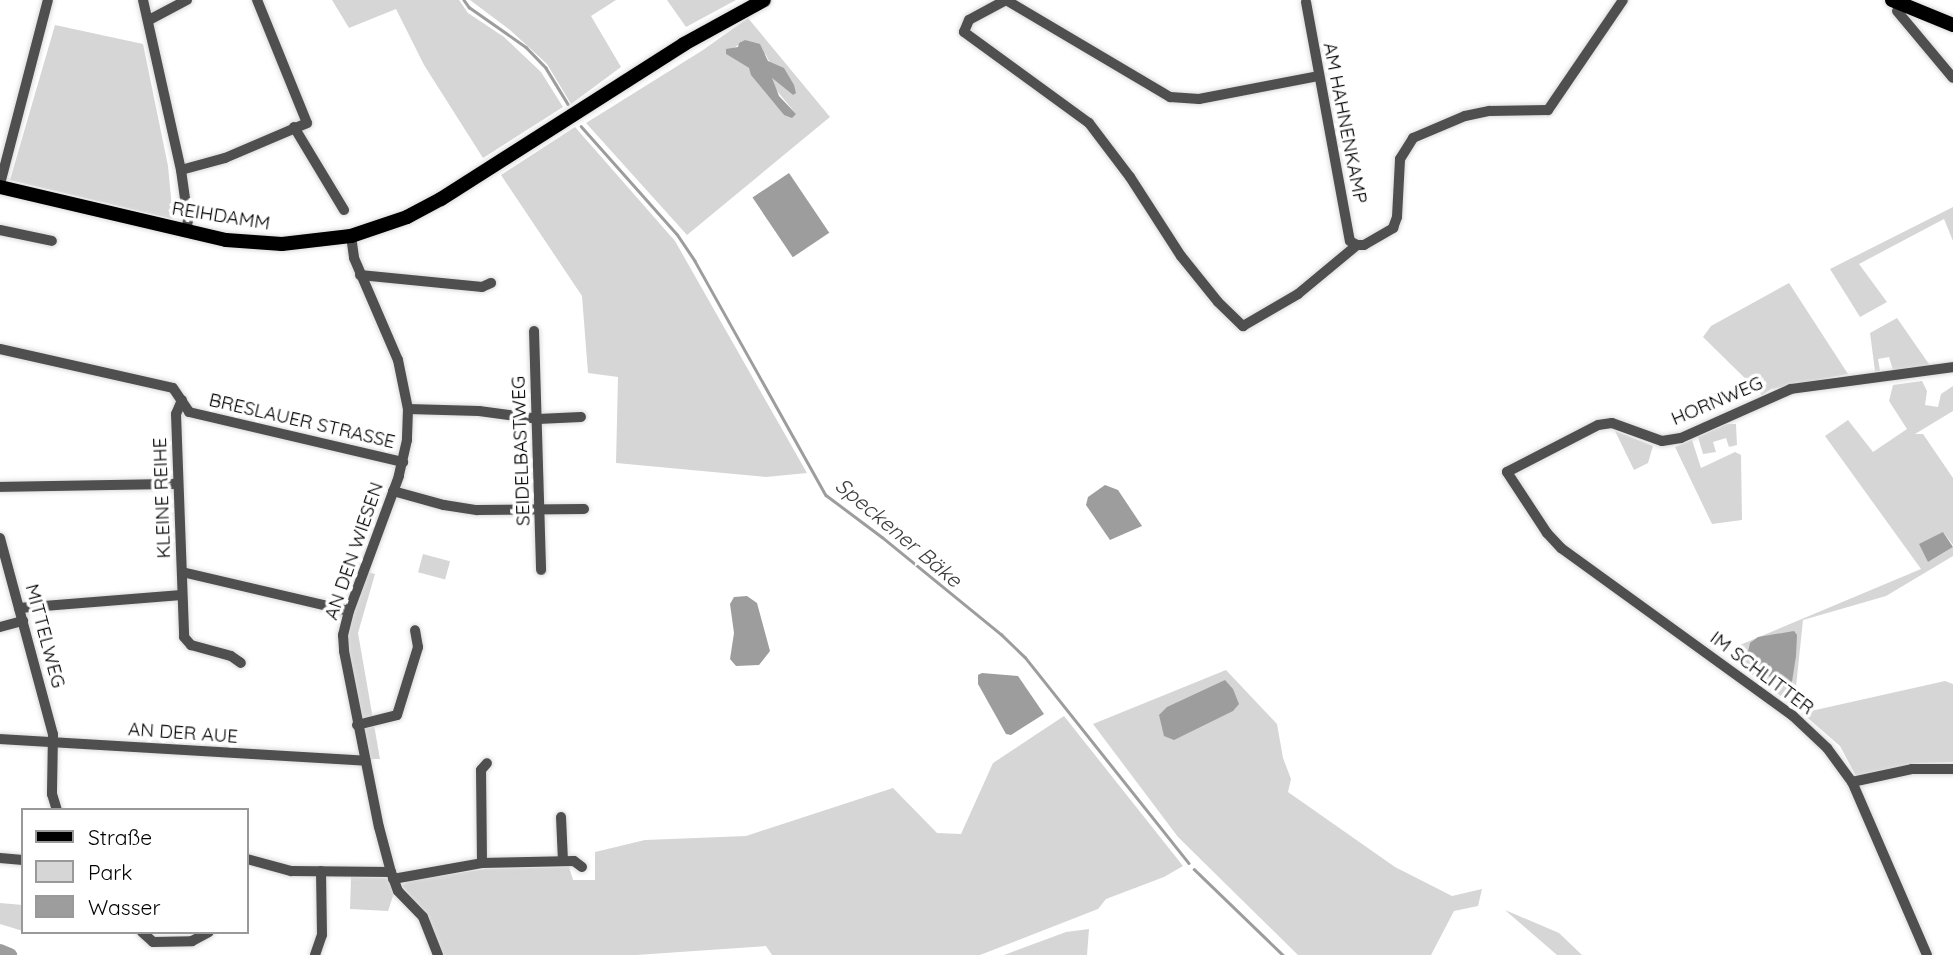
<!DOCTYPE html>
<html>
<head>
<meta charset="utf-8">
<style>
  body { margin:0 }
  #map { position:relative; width:1953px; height:955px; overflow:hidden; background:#fff; font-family:Quicksand,sans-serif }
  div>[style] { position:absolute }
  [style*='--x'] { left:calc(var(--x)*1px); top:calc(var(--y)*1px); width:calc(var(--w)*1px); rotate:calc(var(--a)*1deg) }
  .green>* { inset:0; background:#d6d6d6; transform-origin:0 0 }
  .water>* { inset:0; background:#9d9d9d; transform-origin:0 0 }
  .stream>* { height:2.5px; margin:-1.25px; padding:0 1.25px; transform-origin:1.25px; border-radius:1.25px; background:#9d9d9d }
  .river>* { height:14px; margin:-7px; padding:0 7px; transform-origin:7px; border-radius:7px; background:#9d9d9d }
  .roads { filter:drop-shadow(0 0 2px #dbdbdb) drop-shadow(0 0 2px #dbdbdb) }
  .minor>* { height:10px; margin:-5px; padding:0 5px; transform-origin:5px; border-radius:5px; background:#4f4f4f }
  .major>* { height:14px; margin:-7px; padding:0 7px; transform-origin:7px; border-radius:7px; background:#000 }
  span { translate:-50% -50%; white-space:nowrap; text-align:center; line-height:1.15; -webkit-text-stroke:7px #fff; paint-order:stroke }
  .street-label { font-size:19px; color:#000 }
  .water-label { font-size:21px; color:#3e3e3e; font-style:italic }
  .legend { position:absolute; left:21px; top:808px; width:228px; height:126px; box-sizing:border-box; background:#fff; border:2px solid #999; margin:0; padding:9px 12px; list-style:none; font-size:21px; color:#000 }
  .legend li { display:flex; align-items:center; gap:14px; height:35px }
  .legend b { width:35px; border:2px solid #999 }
</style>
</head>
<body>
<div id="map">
  <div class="green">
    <i style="clip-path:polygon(332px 0,459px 0,468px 13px,504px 37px,541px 72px,563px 107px,483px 158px,424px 65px,396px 9px,349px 28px)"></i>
    <i style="clip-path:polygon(470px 0,616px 0,591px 16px,621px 67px,571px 104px,547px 64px,510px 30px)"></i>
    <i style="clip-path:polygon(667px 0,736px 0,686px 27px)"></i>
    <i style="clip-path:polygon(evenodd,748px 18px,830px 117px,687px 235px,586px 123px,703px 50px,748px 18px,745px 40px,766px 55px,771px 65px,779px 66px,793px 95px,771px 77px,773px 86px,796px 114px,784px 115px,749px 68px,726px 54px,745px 40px)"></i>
    <i style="clip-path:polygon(55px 25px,143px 44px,168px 166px,173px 219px,10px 180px)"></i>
    <i style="clip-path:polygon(575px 127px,675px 241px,807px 473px,766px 477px,616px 463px,618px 377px,588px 373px,582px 296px,501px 175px)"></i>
    <i style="clip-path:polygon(1953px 207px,1953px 241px,1944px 219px,1859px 264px,1887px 302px,1860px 317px,1830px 269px)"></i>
    <i style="clip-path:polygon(1789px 283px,1848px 374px,1771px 389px,1762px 395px,1703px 337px,1711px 326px)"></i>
    <i style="clip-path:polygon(1897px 318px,1931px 367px,1893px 370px,1889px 357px,1878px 359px,1880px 371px,1875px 371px,1870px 333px)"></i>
    <i style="clip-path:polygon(1922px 381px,1927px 391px,1925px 405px,1938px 407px,1941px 394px,1953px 386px,1953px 411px,1915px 434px,1923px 434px,1953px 478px,1953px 545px,1943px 532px,1928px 562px,1953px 547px,1953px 556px,1886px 596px,1803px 620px,1794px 706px,1746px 670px,1735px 647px,1921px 569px,1825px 436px,1848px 420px,1873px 452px,1907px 429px,1889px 401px,1893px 385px)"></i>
    <i style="clip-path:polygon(1727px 424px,1736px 424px,1737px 445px,1729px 447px,1726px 438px,1713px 442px,1716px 452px,1703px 454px,1698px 437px)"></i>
    <i style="clip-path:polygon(1615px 431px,1653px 446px,1648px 463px,1634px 470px)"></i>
    <i style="clip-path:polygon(1692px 440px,1701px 468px,1735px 452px,1741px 455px,1742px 520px,1712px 524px,1675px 447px)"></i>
    <i style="left:423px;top:554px;width:28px;height:19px;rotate:15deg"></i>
    <i style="clip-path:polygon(367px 572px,375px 574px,358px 633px,380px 759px,368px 759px,346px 637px)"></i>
    <i style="clip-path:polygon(1226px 670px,1277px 724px,1283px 758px,1291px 779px,1288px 792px,1395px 867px,1452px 896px,1482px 889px,1478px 906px,1454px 911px,1431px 955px,1298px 955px,1178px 837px,1093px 724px)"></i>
    <i style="clip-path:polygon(1945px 681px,1953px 684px,1953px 762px,1917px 763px,1856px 776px,1840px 746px,1802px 713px)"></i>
    <i style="clip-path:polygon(1064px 716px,1183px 866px,1164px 877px,1106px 899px,1098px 909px,980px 955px,772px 955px,766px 946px,636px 955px,443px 955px,427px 915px,402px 886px,408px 881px,485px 869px,569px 867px,573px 880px,595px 880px,595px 852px,645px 840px,746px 836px,893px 788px,937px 833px,961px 834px,993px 763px)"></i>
    <i style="clip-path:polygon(351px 877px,388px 878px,394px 893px,388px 911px,350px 909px)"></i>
    <i style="clip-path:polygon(0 903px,23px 905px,23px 931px,0 924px)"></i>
    <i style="clip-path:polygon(1505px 910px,1559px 933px,1582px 955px,1557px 955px)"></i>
    <i style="clip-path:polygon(1089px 929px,1087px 955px,1004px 955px,1066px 932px)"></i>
  </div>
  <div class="water">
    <i style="clip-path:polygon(745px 40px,760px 44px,768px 61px,784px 68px,794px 85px,796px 93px,793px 95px,772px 78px,779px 96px,796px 114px,792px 118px,784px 115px,751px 75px,749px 68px,726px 54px,726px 49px,738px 47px,739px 43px)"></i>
    <i style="left:789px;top:173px;width:72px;height:44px;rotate:56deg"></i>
    <i style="clip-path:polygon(1105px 485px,1118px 490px,1142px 526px,1110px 540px,1086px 505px,1088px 497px)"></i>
    <i style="clip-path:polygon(1943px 532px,1953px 547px,1928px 562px,1919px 544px)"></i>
    <i style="clip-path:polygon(747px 596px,757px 603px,770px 651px,759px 665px,736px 666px,730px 659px,734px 633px,730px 604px,734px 597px)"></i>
    <i style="clip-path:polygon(1794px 631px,1797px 635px,1796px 656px,1791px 688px,1787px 689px,1771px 679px,1764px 669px,1753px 666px,1748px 652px,1750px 643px,1758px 637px)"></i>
    <i style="clip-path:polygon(982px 673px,1018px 676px,1044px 714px,1011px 735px,1006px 734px,978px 684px,978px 675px)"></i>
    <i style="clip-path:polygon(1225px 680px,1233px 689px,1239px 704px,1233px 711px,1174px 740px,1164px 736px,1159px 715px,1167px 707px)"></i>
  </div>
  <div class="stream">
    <i style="--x:464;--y:0;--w:9;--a:54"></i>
    <i style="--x:469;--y:7;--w:70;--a:35.1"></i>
    <i style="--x:526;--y:47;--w:29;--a:46"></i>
    <i style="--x:546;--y:68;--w:42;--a:58.6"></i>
    <i style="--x:581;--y:126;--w:144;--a:48.4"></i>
    <i style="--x:677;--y:234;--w:32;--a:56"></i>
    <i style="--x:695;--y:261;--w:268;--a:60.8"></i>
    <i style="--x:826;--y:495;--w:70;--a:36.9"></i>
    <i style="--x:882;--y:537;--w:154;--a:39.2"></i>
    <i style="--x:1001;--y:634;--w:33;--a:44"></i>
    <i style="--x:1025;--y:657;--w:263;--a:51.5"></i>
    <i style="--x:1194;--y:869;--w:124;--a:44"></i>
  </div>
  <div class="river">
    <i style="--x:0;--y:951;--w:11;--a:22"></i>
  </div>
  <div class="roads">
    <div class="minor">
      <i style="--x:143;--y:0;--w:174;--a:77.4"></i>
      <i style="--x:181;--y:170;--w:50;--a:82"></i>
      <i style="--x:188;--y:220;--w:12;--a:99"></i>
      <i style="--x:1006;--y:0;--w:42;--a:151.6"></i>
      <i style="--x:969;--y:20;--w:13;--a:113"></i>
      <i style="--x:964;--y:32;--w:155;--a:36.1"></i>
      <i style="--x:1089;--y:123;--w:68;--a:52.8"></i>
      <i style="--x:1130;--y:177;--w:94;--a:57.2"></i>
      <i style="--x:1181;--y:256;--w:59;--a:51.2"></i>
      <i style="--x:1218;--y:302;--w:35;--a:44"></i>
      <i style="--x:1243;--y:326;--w:64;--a:-30.2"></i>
      <i style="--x:1298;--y:294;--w:77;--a:-39.7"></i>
      <i style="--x:1357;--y:245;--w:7;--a:0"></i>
      <i style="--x:1364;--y:245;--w:34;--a:-30"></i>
      <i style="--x:1393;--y:228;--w:12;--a:-70"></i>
      <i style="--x:1397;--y:217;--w:58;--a:-87"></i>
      <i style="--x:1400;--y:159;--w:25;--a:-58"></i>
      <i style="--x:1413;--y:138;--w:56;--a:-22.9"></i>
      <i style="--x:1465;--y:116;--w:25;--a:-12"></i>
      <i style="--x:1489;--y:111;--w:59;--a:-1"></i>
      <i style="--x:1548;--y:110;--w:133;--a:-55.7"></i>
      <i style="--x:1006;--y:0;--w:191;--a:30.6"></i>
      <i style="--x:1170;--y:97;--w:29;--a:4"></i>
      <i style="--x:1199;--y:99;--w:121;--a:-10.9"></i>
      <i style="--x:1306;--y:2;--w:243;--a:79.6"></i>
      <i style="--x:1350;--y:241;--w:8;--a:30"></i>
      <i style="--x:1897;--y:11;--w:87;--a:50.1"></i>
      <i style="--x:149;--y:20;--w:43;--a:-27.8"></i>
      <i style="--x:294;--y:127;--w:97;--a:58.9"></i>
      <i style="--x:181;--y:170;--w:46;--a:-15.3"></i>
      <i style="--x:225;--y:158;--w:89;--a:-23.1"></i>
      <i style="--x:307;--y:123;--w:133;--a:-112.1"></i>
      <i style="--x:0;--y:184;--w:190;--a:-75.4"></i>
      <i style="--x:0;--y:230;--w:53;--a:11.9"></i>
      <i style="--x:351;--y:236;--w:22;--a:82"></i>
      <i style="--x:354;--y:258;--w:111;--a:66.7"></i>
      <i style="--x:398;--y:360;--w:50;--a:78.5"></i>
      <i style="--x:408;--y:409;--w:31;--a:92"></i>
      <i style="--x:407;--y:440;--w:37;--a:103"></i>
      <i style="--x:399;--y:476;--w:144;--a:110.3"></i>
      <i style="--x:349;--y:611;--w:25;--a:104"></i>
      <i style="--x:343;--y:635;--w:16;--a:86"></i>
      <i style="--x:344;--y:651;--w:179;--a:78.8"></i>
      <i style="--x:379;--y:827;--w:47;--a:75.1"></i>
      <i style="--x:391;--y:872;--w:20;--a:70"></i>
      <i style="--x:398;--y:891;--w:36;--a:46"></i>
      <i style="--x:423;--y:917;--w:41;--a:68.5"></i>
      <i style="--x:360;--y:275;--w:123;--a:5.6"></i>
      <i style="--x:482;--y:287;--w:10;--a:-24"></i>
      <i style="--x:534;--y:331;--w:239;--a:88.3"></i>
      <i style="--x:0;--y:349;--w:177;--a:12.7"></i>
      <i style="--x:173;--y:388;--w:29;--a:56"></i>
      <i style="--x:189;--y:412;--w:220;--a:13.2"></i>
      <i style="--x:182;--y:400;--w:15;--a:113"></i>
      <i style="--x:176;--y:414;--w:223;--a:87.9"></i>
      <i style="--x:184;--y:637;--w:11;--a:49"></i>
      <i style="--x:191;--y:645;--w:41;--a:15.4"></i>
      <i style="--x:231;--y:656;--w:12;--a:35"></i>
      <i style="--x:408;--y:409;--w:71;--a:1.6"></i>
      <i style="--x:479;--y:411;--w:60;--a:7.7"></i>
      <i style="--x:538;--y:419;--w:43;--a:-2.7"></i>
      <i style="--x:0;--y:487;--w:178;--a:-1"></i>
      <i style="--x:393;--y:491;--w:53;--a:15.4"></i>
      <i style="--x:444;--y:505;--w:33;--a:9"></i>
      <i style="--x:477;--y:510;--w:107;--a:-0.5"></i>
      <i style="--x:0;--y:538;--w:203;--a:74.9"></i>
      <i style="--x:53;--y:734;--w:60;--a:91"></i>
      <i style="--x:52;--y:794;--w:17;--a:73"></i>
      <i style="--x:182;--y:572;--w:171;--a:13.1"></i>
      <i style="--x:19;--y:608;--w:163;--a:-4.6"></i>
      <i style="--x:0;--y:627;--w:24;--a:-15"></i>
      <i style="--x:357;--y:725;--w:41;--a:-14"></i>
      <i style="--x:397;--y:715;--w:71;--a:-72.8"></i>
      <i style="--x:418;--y:647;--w:17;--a:-100"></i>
      <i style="--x:0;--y:739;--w:366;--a:3.4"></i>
      <i style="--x:1852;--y:782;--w:61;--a:-12.2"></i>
      <i style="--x:1912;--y:769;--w:41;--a:0"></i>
      <i style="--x:561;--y:817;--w:44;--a:87.4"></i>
      <i style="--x:0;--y:858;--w:23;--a:5"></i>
      <i style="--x:247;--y:859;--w:46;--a:15.3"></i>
      <i style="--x:291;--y:871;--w:100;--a:0.6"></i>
      <i style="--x:482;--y:863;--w:93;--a:-90.6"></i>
      <i style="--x:481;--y:770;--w:9;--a:-49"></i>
      <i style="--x:393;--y:879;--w:90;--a:-10.2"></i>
      <i style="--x:482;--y:863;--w:92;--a:-1.2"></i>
      <i style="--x:574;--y:861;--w:10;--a:37"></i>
      <i style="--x:142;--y:932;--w:15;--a:42"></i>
      <i style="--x:153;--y:942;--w:39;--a:-1"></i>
      <i style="--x:192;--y:941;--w:19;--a:-28"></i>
      <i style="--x:315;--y:955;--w:21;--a:-71"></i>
      <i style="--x:322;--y:935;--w:64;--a:-90.9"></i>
      <i style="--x:1927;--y:955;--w:189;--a:-113.4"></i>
      <i style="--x:1852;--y:782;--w:42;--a:-126.3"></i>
      <i style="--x:1827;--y:748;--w:47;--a:-136.7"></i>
      <i style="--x:1793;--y:716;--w:286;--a:-144.1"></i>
      <i style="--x:1561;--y:548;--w:21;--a:-133"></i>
      <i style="--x:1547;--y:533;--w:73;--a:-123.3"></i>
      <i style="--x:1507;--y:472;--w:102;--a:-27.3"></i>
      <i style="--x:1598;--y:425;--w:14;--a:-8"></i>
      <i style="--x:1612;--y:423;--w:53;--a:19.8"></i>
      <i style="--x:1662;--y:441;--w:19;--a:-9"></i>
      <i style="--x:1681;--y:438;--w:120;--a:-24"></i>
      <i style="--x:1791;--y:389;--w:163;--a:-7.7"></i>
    </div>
    <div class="major">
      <i style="--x:1892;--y:0;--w:66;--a:22.3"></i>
      <i style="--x:0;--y:187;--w:232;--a:13.2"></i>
      <i style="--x:226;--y:240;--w:56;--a:4.1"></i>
      <i style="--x:282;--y:244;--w:69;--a:-6.6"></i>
      <i style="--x:351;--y:236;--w:59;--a:-18.7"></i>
      <i style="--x:407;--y:217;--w:38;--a:-28"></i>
      <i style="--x:441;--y:199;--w:288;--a:-32.5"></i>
      <i style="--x:684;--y:44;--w:91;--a:-28.8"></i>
    </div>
  </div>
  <div class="street-label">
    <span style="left:1345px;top:123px;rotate:79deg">AM HAHNENKAMP</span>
    <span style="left:221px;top:216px;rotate:9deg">REIHDAMM</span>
    <span style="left:1717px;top:401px;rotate:-23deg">HORNWEG</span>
    <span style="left:302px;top:421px;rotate:13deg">BRESLAUER STRASSE</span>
    <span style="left:521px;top:451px;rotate:-92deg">SEIDELBASTWEG</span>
    <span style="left:162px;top:498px;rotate:-92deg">KLEINE REIHE</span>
    <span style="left:354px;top:551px;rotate:-71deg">AN DEN WIESEN</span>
    <span style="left:45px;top:636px;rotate:75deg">MITTELWEG</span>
    <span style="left:1762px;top:673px;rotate:37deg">IM SCHLITTER</span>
    <span style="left:183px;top:733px;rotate:4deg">AN DER AUE</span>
  </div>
  <div class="water-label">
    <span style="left:899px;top:532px;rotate:40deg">Speckener Bäke</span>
  </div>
  <ul class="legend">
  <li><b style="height:9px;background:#000"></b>Straße</li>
  <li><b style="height:19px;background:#d6d6d6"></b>Park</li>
  <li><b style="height:19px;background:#9d9d9d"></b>Wasser</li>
  </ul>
</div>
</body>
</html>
